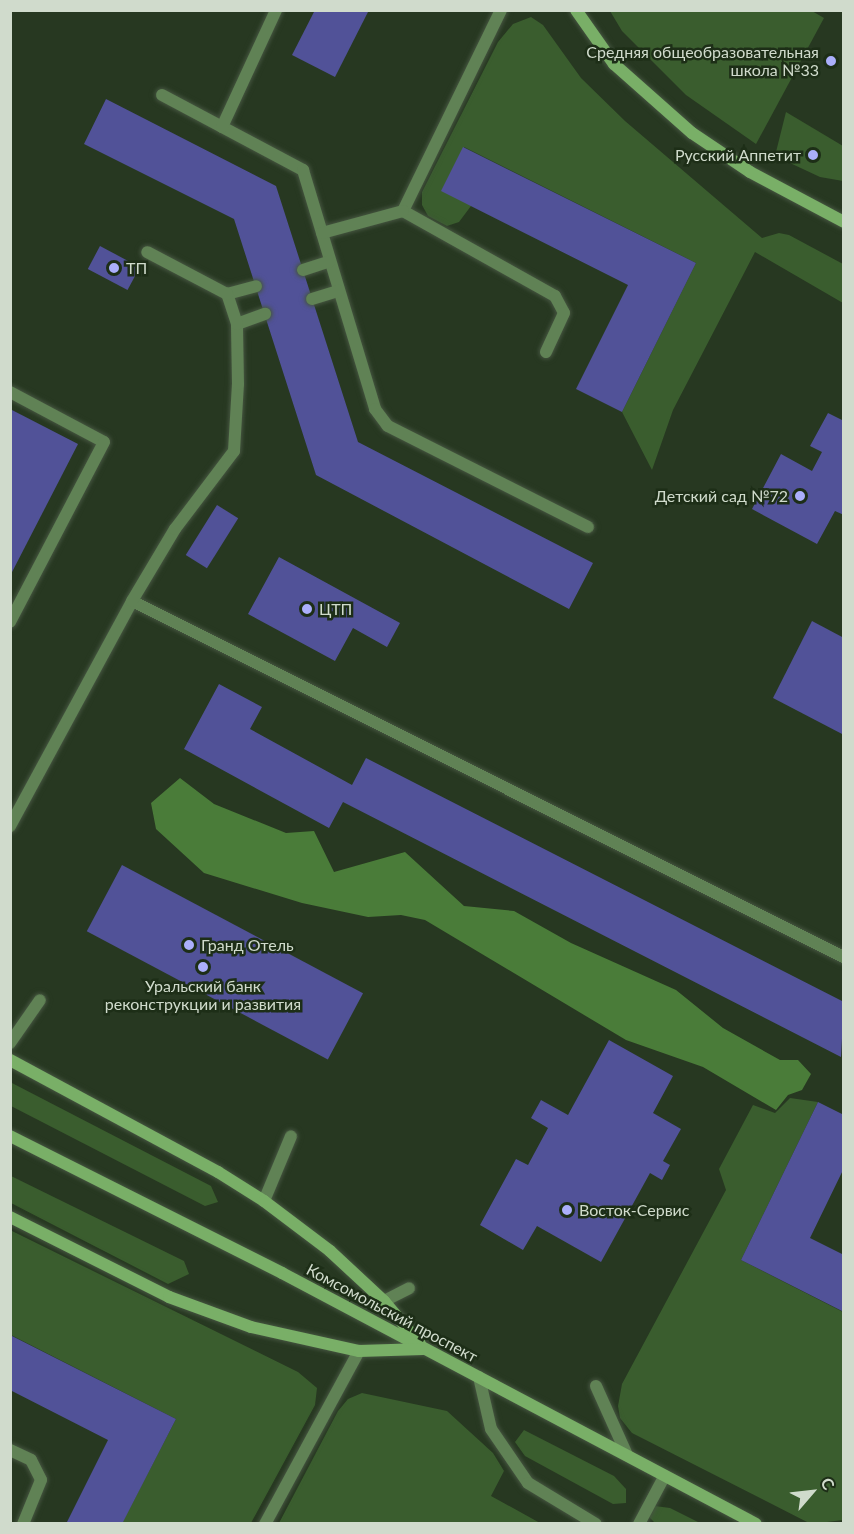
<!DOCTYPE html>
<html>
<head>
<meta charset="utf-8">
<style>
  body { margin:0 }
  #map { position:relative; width:854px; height:1534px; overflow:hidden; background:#273821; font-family:Lato,sans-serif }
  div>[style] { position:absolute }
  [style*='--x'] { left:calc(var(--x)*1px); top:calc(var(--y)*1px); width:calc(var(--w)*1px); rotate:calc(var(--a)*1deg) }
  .green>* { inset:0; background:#3a5d2e }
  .forest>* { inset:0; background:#4a7c39 }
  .building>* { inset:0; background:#515298; transform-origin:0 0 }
  .roads { filter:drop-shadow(0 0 2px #455540) drop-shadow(0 0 2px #455540) }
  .lane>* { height:12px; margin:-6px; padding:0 6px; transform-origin:6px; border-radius:6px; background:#608255 }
  .secondary>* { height:12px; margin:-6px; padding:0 6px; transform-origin:6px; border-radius:6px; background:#79af67 }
  .dots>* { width:16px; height:16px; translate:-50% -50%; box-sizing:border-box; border:3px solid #1d2e17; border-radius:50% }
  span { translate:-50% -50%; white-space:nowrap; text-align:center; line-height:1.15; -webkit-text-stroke:5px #1d2e17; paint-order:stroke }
  .poi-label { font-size:16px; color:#d0dbcc }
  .right { translate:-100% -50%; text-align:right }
  .left { translate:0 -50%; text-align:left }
  .street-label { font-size:16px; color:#d0dbcc }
  .frame { position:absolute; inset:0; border:12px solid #d0dbcc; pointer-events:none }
  .north { position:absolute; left:782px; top:1462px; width:60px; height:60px; -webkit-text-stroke:4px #1d2e17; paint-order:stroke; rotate:62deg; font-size:16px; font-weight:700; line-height:24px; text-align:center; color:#d0dbcc }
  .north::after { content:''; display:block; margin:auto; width:21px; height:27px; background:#d0dbcc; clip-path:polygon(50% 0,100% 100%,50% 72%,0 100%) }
</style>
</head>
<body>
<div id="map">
  <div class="green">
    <i style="clip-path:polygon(812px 11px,824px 18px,756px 144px,686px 95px,622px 31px,610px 11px)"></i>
    <i style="clip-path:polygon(531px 17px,543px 25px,581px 78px,625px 121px,762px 238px,779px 233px,789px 235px,843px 264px,843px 303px,755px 252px,673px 410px,652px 470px,622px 412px,696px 263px,464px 147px,471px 206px,459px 222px,447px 226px,428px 216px,422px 205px,422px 192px,498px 42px,513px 24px)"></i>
    <i style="clip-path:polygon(786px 112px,843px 146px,843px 181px,820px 177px,775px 156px)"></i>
    <i style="clip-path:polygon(10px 1082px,211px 1186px,218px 1202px,205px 1206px,11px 1106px)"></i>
    <i style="clip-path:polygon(790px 1098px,818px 1102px,741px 1260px,843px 1312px,843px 1520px,819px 1523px,809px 1523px,632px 1433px,620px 1418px,618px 1406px,622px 1384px,726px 1190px,719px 1169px,753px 1105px,775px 1113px)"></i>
    <i style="clip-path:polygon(11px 1176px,184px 1261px,189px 1274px,168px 1284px,11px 1203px)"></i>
    <i style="clip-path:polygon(10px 1230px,298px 1372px,317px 1388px,315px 1405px,251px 1523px,122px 1523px,176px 1419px,11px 1335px)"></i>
    <i style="clip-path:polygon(362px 1393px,447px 1411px,493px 1453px,504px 1471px,491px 1496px,540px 1523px,279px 1523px,338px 1411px,348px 1399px)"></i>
    <i style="clip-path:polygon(524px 1430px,614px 1476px,626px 1489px,626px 1503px,613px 1504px,525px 1456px,515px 1442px)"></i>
    <i style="clip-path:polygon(655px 1506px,670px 1508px,700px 1523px,655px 1523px,648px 1516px)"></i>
  </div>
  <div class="forest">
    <i style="clip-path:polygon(180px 778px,214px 804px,286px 833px,314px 831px,334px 872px,405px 852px,464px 906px,514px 911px,571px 943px,676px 990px,723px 1028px,780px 1060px,798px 1060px,811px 1074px,802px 1090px,788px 1095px,776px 1110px,703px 1067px,626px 1040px,425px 920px,401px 915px,368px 917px,302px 903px,204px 873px,156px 829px,151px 803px)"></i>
  </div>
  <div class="building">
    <i style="clip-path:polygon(315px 10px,369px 10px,335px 77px,292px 55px)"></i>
    <i style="clip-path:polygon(106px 99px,276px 186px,358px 442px,593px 563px,569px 609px,316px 475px,234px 219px,84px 144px)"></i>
    <i style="clip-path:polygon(463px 147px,696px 263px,622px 412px,576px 389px,628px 285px,441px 191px)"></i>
    <i style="left:100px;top:246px;width:45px;height:26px;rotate:28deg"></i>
    <i style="clip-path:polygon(10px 409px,78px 444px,10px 576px)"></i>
    <i style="clip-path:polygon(828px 413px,844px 421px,844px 515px,835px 511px,817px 544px,752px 509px,781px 454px,812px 471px,822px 452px,810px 446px)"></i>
    <i style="left:217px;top:505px;width:25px;height:59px;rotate:32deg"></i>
    <i style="clip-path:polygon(279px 557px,400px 623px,387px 647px,353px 628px,335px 661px,248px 614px)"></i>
    <i style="clip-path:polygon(812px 621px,844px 638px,844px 735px,773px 698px)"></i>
    <i style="clip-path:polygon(219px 684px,262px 707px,250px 729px,352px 785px,366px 758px,844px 1002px,841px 1057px,343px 802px,329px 828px,184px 749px)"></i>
    <i style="left:122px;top:865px;width:273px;height:75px;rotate:28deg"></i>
    <i style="clip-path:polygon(609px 1040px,673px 1076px,653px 1113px,681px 1129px,663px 1161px,670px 1165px,662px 1180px,650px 1173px,601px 1262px,537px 1226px,523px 1250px,480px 1225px,516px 1159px,528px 1165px,548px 1128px,531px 1118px,541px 1100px,568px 1115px)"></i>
    <i style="clip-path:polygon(818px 1102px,844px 1115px,844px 1168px,810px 1238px,844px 1255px,844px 1312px,741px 1260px)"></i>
    <i style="clip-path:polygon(10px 1335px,176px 1419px,122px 1524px,66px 1524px,108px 1440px,10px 1390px)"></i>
  </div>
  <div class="roads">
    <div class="lane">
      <i style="--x:501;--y:10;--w:224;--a:116"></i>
      <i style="--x:403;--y:211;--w:174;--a:29.2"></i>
      <i style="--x:555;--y:296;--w:19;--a:62"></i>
      <i style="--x:564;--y:313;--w:43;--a:114.8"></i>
      <i style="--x:162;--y:95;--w:160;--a:28"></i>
      <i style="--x:303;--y:170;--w:250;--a:73.2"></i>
      <i style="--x:375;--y:409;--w:21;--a:53"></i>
      <i style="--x:388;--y:426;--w:224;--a:26.8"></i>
      <i style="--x:222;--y:127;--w:129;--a:-65.2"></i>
      <i style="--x:322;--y:233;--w:84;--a:-15.2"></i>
      <i style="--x:303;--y:270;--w:28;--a:-18"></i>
      <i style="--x:227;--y:294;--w:30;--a:-15"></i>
      <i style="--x:312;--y:299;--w:28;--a:-17"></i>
      <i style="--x:237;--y:324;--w:30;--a:-20"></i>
      <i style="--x:10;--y:392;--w:106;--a:28"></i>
      <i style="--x:104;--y:442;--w:203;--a:117.6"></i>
      <i style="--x:132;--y:601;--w:796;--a:26.57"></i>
      <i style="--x:10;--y:826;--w:256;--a:-61.5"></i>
      <i style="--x:132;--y:601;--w:84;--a:-59.2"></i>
      <i style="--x:175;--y:529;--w:98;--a:-52.9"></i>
      <i style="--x:234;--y:451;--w:67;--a:-86.6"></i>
      <i style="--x:238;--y:384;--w:60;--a:-91"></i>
      <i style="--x:237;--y:324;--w:32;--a:-108"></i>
      <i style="--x:227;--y:294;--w:90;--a:-152.3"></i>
      <i style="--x:10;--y:1043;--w:52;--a:-55.1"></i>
      <i style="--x:264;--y:1201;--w:70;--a:-67.4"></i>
      <i style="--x:384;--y:1301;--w:28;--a:-27"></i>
      <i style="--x:479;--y:1377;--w:53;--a:77"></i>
      <i style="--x:491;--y:1429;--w:65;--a:55.6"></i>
      <i style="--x:528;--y:1483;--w:79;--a:31.1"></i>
      <i style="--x:596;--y:1386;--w:76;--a:65.8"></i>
      <i style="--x:10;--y:1450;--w:23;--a:25"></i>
      <i style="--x:31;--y:1460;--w:22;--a:63"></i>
      <i style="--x:41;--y:1480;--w:48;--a:112.2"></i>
      <i style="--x:265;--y:1524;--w:197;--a:-61.5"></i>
      <i style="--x:639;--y:1524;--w:53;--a:-62"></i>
    </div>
    <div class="secondary">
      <i style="--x:576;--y:10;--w:66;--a:54.9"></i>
      <i style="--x:614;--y:64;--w:104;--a:41.5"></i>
      <i style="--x:692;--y:133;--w:70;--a:33.9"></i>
      <i style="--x:750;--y:172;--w:106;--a:28"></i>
      <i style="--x:10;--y:1060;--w:236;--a:28.3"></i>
      <i style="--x:218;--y:1172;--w:54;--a:32.2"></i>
      <i style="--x:264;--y:1201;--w:83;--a:37.1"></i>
      <i style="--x:330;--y:1251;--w:74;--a:42.8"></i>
      <i style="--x:384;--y:1301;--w:56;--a:50.1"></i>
      <i style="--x:10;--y:1136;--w:305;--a:26.7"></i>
      <i style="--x:282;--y:1273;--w:536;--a:27.9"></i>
      <i style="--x:10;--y:1217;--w:178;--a:26.7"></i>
      <i style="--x:169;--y:1297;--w:87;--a:20.1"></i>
      <i style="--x:251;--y:1327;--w:111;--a:12.5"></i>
      <i style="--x:359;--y:1351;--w:64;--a:-1.8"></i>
    </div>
  </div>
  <div class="dots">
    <i style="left:831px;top:61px;background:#abaffb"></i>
    <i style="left:813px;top:155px;background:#abaffb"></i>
    <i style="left:114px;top:268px;background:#abaffb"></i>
    <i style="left:800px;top:496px;background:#abaffb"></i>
    <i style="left:307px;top:609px;background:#abaffb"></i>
    <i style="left:189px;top:945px;background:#abaffb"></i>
    <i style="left:203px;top:967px;background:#abaffb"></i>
    <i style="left:567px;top:1210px;background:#abaffb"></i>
  </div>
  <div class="poi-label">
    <span class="right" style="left:819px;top:61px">Средняя общеобразовательная<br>школа №33</span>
    <span class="right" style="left:801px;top:155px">Русский Аппетит</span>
    <span class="left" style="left:126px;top:268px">ТП</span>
    <span class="right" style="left:788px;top:496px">Детский сад №72</span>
    <span class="left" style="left:319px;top:609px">ЦТП</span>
    <span class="left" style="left:201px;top:945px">Гранд Отель</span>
    <span style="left:203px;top:995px">Уральский банк<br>реконструкции и развития</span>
    <span class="left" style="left:579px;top:1210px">Восток-Сервис</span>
  </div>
  <div class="street-label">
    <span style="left:392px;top:1313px;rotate:28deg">Комсомольский проспект</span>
  </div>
  <div class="frame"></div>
  <div class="north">С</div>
</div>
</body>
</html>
